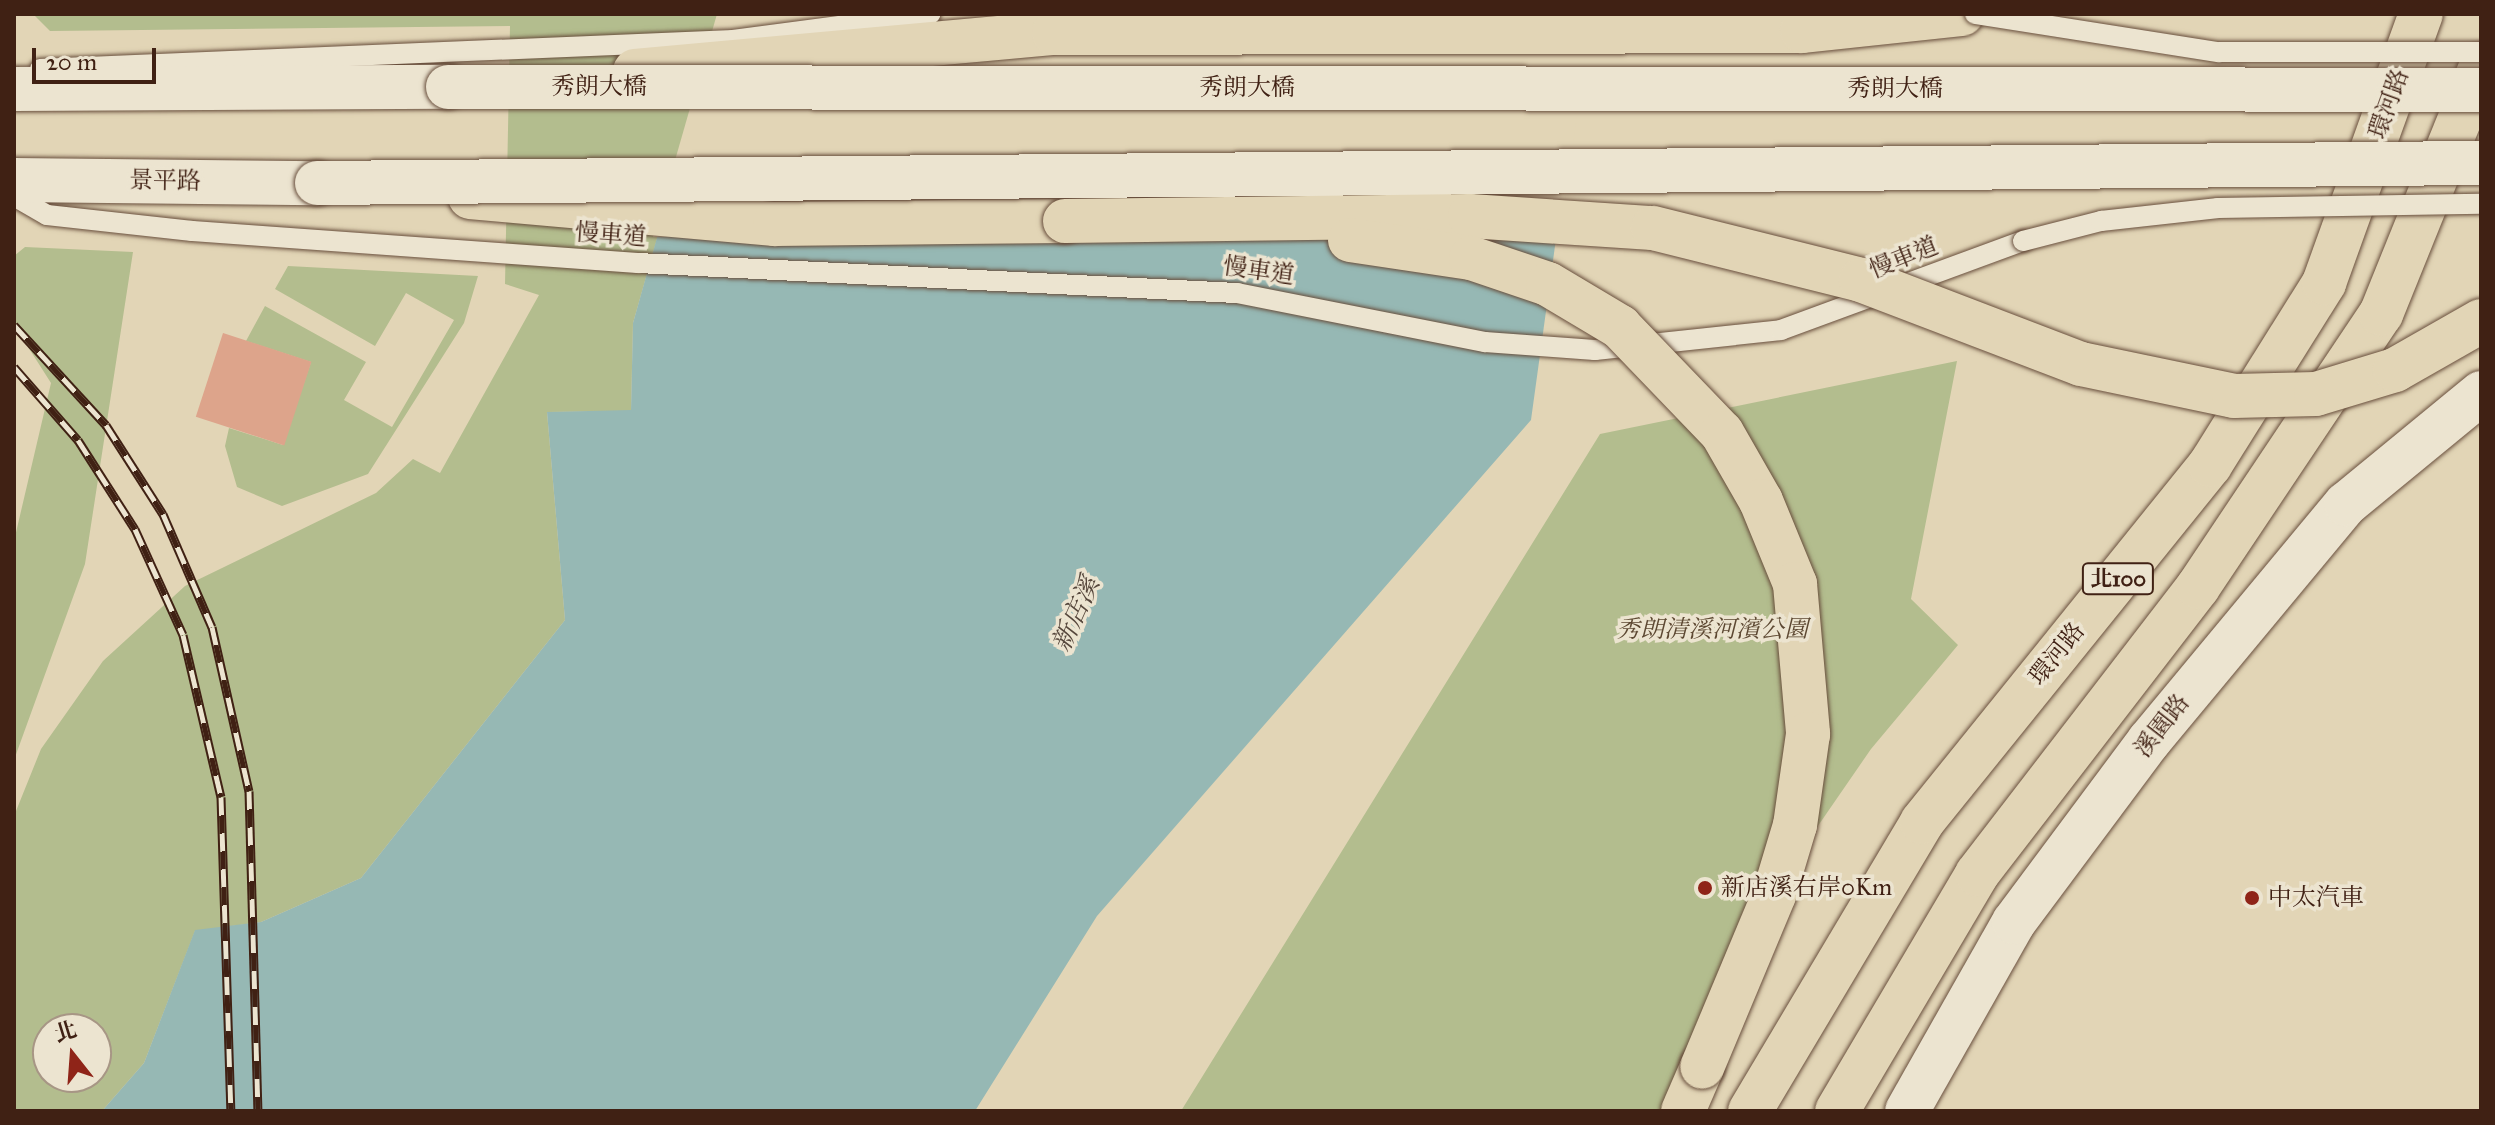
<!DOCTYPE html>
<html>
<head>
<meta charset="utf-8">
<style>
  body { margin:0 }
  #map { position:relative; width:2495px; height:1125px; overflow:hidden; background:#e2d5b6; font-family:"IM FELL Great Primer","Noto Serif TC",serif }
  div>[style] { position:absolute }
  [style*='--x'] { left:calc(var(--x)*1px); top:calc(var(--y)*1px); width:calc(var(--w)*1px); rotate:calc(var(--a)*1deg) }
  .green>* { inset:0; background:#b3bd8e }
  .water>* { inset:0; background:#96b8b4 }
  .pier>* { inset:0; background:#e2d5b6 }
  .building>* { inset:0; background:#dda48b; transform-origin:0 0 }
  .roads { filter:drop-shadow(0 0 2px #684e3c) drop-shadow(0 0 2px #684e3c) }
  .service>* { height:20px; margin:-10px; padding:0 10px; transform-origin:10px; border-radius:10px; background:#ece4d0 }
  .tertiary>* { height:44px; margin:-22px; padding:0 22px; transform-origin:22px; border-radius:22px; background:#ece4d0 }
  .secondary>* { height:44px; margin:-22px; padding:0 22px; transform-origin:22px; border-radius:22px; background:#ece4d0 }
  .trunk>* { height:44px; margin:-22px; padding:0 22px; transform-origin:22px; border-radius:22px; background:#e2d5b6 }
  .rail>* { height:9px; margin-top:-4.5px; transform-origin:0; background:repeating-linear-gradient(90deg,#ece4d0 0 18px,#402114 0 36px); box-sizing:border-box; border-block:2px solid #402114 }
  .bridges { filter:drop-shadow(0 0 2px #684e3c) drop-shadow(0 0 2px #684e3c) }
  .service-bridge>* { height:20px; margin:-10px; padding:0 10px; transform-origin:10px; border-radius:10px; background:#ece4d0 }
  .secondary-bridge>* { height:44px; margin:-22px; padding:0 22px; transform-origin:22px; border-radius:22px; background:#ece4d0 }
  .trunk-bridge>* { height:44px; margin:-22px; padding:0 22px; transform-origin:22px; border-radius:22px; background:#e2d5b6 }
  .dots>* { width:22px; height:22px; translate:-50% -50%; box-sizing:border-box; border:4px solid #ece4d0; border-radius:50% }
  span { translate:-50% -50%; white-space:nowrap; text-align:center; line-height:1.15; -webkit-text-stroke:7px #ece4d0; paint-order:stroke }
  .shield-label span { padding:2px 6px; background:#ece4d0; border:2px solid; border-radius:6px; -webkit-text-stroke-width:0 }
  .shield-label { font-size:22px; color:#402114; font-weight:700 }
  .street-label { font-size:24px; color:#402114 }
  .park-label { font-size:24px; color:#5d4832; font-style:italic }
  .poi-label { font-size:24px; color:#402114 }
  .left { translate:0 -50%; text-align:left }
  .water-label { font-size:26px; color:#56473c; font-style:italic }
  .frame { position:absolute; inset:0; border:16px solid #402114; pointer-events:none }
  .north { position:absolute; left:32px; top:1013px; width:80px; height:80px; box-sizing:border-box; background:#ece4d0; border:2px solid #a79685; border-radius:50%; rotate:343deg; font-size:22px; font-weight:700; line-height:32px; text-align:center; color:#402114 }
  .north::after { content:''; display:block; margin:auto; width:28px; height:36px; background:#8f2418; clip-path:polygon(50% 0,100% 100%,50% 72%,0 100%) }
  .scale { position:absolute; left:32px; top:48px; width:124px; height:36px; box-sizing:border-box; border:4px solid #402114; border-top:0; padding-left:10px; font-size:24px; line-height:28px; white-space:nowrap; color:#402114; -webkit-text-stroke:6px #ece4d0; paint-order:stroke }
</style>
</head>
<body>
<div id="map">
  <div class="green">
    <i style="clip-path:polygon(evenodd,33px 14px,721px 14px,633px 323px,631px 411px,547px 412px,565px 620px,361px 878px,261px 922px,195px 931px,144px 1063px,102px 1111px,14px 1111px,14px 816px,41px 749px,103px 661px,185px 586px,376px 493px,413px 459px,440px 473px,539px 295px,505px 284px,510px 26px,50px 31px,33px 14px,48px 1029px,96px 1029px,96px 1077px,48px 1077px,48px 1029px)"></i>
    <i style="clip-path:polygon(25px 247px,133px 252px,85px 564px,14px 760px,14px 541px,51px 383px,14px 325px,14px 256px)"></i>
    <i style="clip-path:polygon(288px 266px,478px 276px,464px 323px,368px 474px,282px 506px,237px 487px,225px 446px,229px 428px,283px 445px,311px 362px,246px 341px,265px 306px,366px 362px,344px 400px,392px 427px,454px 320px,406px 293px,375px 346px,275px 289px)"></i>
    <i style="clip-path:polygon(1957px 361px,1911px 599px,1958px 645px,1871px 749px,1791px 865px,1662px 1111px,1181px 1111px,1600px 434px)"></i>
  </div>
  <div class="water">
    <i style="clip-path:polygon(1587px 14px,1531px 420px,1097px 916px,975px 1111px,102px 1111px,144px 1063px,195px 930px,261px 922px,361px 878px,565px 620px,547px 412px,631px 410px,633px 323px,717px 24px)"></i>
  </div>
  <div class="pier">
    <i style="clip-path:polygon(717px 14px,1591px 14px,1565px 204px,653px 237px)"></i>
  </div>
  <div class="building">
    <i style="left:223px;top:333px;width:93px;height:88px;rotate:18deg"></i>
  </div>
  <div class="roads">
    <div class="service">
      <i style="--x:40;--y:69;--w:694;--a:-2.4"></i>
      <i style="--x:733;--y:40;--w:199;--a:-7.5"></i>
      <i style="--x:14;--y:196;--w:38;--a:30"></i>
      <i style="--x:47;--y:215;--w:146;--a:6.3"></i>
      <i style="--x:192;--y:231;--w:447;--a:4.1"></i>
      <i style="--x:638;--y:263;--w:600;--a:2.87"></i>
      <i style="--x:1237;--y:293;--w:253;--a:11.2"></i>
      <i style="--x:1485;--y:342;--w:110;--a:4.2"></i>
      <i style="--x:1595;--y:350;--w:187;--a:-6.1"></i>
      <i style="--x:1781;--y:330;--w:258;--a:-20.2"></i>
    </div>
    <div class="tertiary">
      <i style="--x:1907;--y:1111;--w:217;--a:-60.5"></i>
      <i style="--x:2014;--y:922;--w:226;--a:-53.3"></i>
      <i style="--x:2149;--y:741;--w:308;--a:-50.3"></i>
      <i style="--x:2346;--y:504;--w:175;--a:-39.4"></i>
    </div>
    <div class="secondary">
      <i style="--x:14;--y:89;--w:434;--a:-0.3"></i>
      <i style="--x:14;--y:180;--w:303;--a:0.6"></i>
    </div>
    <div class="trunk">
      <i style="--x:635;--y:71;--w:421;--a:-5.2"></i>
      <i style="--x:1054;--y:33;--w:748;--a:-0.15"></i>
      <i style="--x:1802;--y:31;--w:161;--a:-6.1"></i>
      <i style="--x:470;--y:197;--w:306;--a:5.1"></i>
      <i style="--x:775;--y:224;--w:290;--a:-0.6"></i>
      <i style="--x:1683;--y:1111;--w:48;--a:-66.6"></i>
      <i style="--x:1750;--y:1111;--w:336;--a:-59.2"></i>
      <i style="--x:1922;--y:822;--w:459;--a:-51.1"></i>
      <i style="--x:2210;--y:465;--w:215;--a:-57.9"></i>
      <i style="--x:2324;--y:283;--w:286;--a:-70.2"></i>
      <i style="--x:1837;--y:1111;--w:275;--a:-59.4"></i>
      <i style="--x:1977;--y:874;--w:362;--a:-52.4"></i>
      <i style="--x:2198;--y:587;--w:329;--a:-56.2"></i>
      <i style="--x:2381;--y:314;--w:267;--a:-68"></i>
    </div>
  </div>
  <div class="rail">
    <i style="--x:14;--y:325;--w:136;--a:47.4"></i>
    <i style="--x:106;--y:425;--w:106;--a:57.4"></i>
    <i style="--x:163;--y:514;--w:123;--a:66.6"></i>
    <i style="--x:212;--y:627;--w:168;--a:77.3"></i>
    <i style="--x:249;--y:791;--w:320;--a:88.4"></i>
    <i style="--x:14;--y:367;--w:97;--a:48.8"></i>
    <i style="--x:78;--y:440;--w:106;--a:57.4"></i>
    <i style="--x:135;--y:529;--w:116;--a:65.6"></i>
    <i style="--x:183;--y:635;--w:166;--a:76.8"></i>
    <i style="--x:221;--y:797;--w:314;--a:88.2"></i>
  </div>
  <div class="bridges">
    <div class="service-bridge">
      <i style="--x:1975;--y:14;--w:247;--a:8.9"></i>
      <i style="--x:2219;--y:52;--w:262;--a:0"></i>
      <i style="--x:2023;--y:241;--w:81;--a:-14.4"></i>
      <i style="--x:2101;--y:221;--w:118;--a:-6.3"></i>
      <i style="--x:2218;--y:208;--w:263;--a:-0.9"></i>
    </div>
    <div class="secondary-bridge">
      <i style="--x:448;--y:87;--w:2033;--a:0.08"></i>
      <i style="--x:317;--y:183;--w:2164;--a:-0.53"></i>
    </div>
    <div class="trunk-bridge">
      <i style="--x:1065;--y:221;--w:405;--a:-0.7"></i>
      <i style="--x:1470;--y:216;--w:183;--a:3.8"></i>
      <i style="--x:1653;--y:228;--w:214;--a:14"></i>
      <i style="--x:1861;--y:280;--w:235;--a:20.9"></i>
      <i style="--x:2081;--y:364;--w:156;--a:11.8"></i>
      <i style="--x:2234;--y:396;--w:82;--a:-1.4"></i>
      <i style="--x:2316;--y:394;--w:83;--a:-16.9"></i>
      <i style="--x:2395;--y:370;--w:99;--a:-29.7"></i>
      <i style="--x:1350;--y:240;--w:122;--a:8.5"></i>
      <i style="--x:1471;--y:258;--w:81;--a:18.7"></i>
      <i style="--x:1548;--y:284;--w:84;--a:30.8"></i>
      <i style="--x:1620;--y:327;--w:147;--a:46.1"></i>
      <i style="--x:1722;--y:433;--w:78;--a:60.2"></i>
      <i style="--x:1761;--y:501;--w:90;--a:67.7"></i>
      <i style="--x:1795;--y:584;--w:151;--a:85"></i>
      <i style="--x:1808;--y:734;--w:92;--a:98.1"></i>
      <i style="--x:1795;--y:825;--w:73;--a:106.7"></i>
      <i style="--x:1774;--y:895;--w:186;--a:112.7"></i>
    </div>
  </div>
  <div class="dots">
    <i style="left:1705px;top:888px;background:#8f2418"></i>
    <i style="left:2252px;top:898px;background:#8f2418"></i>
  </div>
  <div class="shield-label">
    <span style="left:2118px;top:579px">北100</span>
  </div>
  <div class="street-label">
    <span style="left:599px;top:87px">秀朗大橋</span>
    <span style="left:1247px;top:88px">秀朗大橋</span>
    <span style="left:1895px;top:89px">秀朗大橋</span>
    <span style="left:2389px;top:104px;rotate:-70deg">環河路</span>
    <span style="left:165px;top:181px;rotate:1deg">景平路</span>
    <span style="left:611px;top:235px;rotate:4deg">慢車道</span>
    <span style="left:1904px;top:258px;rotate:-22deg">慢車道</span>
    <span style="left:1259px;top:271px;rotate:8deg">慢車道</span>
    <span style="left:2057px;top:654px;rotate:-51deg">環河路</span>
    <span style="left:2162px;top:726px;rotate:-52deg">溪園路</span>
  </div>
  <div class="park-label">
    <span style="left:1712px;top:630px">秀朗清溪河濱公園</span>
  </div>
  <div class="poi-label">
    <span class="left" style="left:1721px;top:888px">新店溪右岸0Km</span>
    <span class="left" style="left:2268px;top:898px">中太汽車</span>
  </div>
  <div class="water-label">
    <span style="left:1076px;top:614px;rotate:-66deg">新店溪</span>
  </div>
  <div class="frame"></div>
  <div class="north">北</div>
  <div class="scale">20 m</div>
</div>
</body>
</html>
